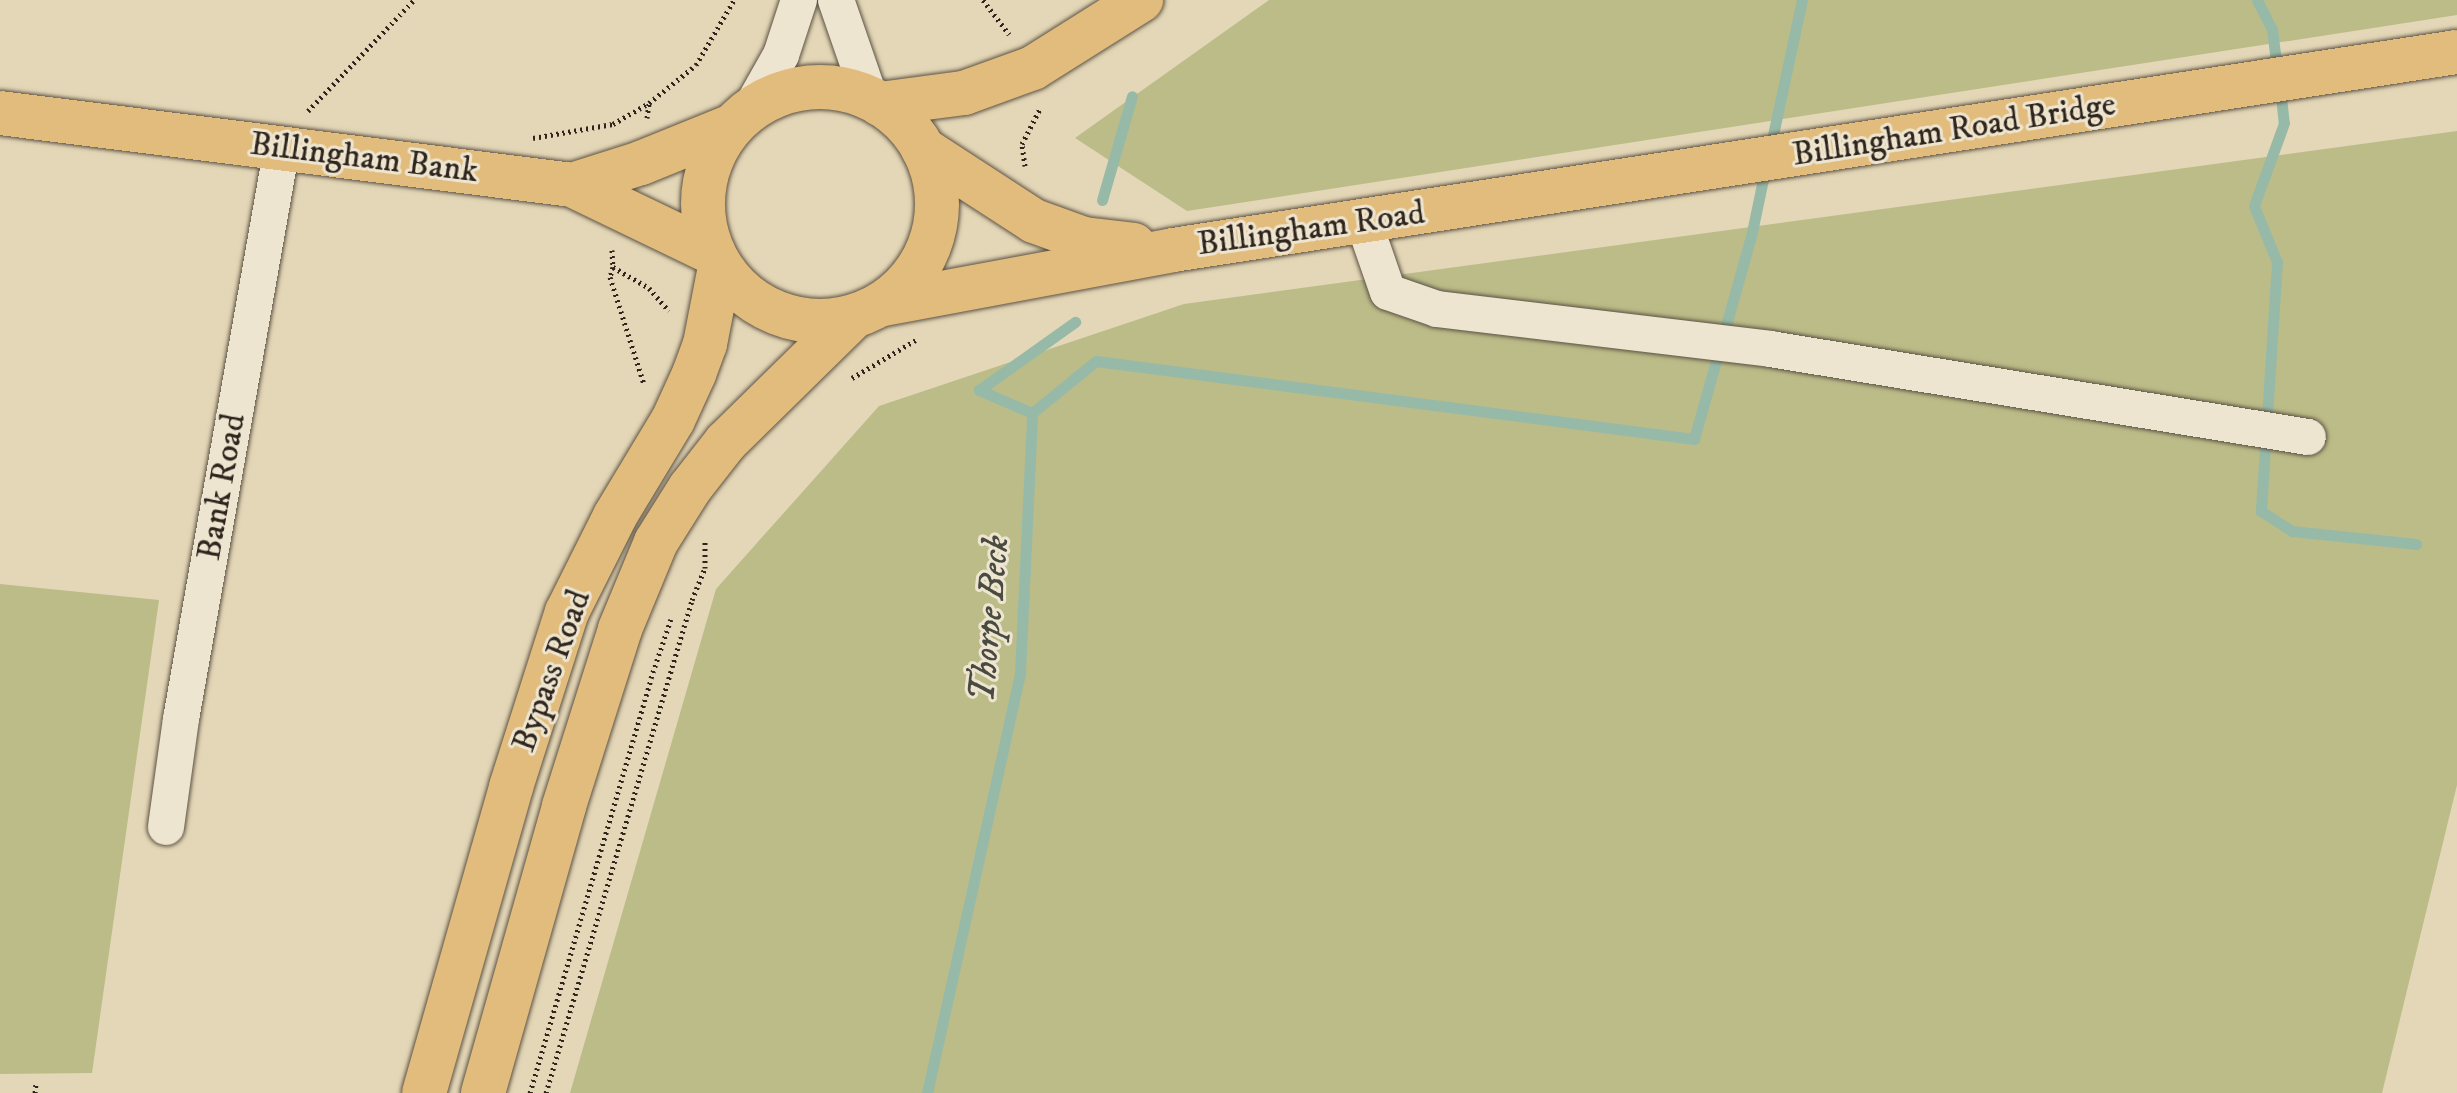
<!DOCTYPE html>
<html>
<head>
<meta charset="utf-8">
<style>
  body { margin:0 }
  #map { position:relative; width:2457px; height:1093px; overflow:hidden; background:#e4d7b7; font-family:"IM FELL DW Pica",serif }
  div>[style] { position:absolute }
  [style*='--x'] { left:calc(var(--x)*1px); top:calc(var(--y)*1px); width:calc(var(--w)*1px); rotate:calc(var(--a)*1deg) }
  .green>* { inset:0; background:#bcbc89 }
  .stream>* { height:11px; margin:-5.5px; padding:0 5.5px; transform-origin:5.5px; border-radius:5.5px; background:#97baa8 }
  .path>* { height:5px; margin-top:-2.5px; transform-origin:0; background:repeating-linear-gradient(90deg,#2f251d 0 2px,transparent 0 6px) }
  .roads { filter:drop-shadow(0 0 2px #5c5244) drop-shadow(0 0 2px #5c5244) }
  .minor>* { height:36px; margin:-18px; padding:0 18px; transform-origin:18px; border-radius:18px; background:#ede5d0 }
  .major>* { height:44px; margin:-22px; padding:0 22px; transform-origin:22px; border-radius:22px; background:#e2bc7c }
  .major>.ring { margin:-22px; padding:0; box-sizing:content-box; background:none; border:44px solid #e2bc7c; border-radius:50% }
  .highway>* { height:44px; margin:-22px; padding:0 22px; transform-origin:22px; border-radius:22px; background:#e2bc7c }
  span { translate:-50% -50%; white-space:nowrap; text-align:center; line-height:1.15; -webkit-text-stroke:6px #ede5d0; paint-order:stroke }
  .street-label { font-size:34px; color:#2f251d }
  .water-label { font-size:36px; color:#494a40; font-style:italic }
</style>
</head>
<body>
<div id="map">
  <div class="green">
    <i style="clip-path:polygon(1269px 0,2457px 0,2457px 15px,1187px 211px,1075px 138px)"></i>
    <i style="clip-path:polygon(2457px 131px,2457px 785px,2382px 1093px,570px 1093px,716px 589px,879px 406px,1184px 304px)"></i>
    <i style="clip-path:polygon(0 584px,159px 600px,92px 1073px,0 1074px)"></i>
  </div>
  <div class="stream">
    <i style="--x:2257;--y:0;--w:33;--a:63"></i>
    <i style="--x:2272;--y:29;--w:41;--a:83"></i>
    <i style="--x:2280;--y:87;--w:36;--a:84"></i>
    <i style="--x:2284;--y:123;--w:88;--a:109.9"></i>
    <i style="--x:2254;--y:206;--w:61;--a:67.7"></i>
    <i style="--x:2277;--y:262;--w:250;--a:93.7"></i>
    <i style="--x:2261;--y:511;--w:37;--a:33"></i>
    <i style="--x:2292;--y:531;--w:125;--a:6"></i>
    <i style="--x:1770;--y:149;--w:152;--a:-77.9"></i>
    <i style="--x:1102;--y:200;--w:108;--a:-73.9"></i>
    <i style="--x:1032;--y:413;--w:82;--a:-39.1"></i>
    <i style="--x:1096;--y:361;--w:603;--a:7.43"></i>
    <i style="--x:1694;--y:439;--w:215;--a:-74.3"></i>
    <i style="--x:1752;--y:232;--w:63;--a:-78.2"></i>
    <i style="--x:927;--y:1093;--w:431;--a:-77.5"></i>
    <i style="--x:1020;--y:672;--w:259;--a:-87.3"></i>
    <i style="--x:1032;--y:413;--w:58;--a:-156.5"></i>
    <i style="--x:979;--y:390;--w:118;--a:-35.3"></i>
  </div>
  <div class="path">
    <i style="--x:983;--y:0;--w:43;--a:52.6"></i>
    <i style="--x:308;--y:111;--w:153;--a:-46.3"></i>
    <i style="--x:647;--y:118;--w:15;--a:-82"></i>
    <i style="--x:533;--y:138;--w:81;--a:-9.9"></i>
    <i style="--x:613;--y:124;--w:42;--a:-30.3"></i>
    <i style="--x:649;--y:103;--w:60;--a:-39"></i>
    <i style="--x:696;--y:65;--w:75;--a:-59.7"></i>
    <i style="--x:1025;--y:166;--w:22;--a:-98"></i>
    <i style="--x:1022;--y:144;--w:39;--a:-63"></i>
    <i style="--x:612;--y:250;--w:17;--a:87"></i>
    <i style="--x:613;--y:267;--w:42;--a:30.3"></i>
    <i style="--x:649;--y:288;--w:30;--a:49"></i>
    <i style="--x:613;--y:267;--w:10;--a:107"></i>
    <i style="--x:610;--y:277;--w:112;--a:72.4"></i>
    <i style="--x:852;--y:378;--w:74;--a:-30.7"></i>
    <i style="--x:35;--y:1093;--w:9;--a:-84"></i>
    <i style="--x:530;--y:1093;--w:432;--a:-73.7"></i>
    <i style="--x:651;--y:678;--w:62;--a:-71.3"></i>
    <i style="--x:546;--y:1093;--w:514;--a:-73.5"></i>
    <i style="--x:692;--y:600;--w:35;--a:-68"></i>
    <i style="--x:705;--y:568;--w:28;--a:-90"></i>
  </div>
  <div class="roads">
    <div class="minor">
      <i style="--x:836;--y:0;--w:104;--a:70.9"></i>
      <i style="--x:751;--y:108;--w:61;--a:-60.5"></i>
      <i style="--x:781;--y:55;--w:58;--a:-71.9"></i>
      <i style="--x:1363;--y:220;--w:76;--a:70.9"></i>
      <i style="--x:1388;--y:292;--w:52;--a:19.1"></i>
      <i style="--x:1437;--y:309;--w:335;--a:6.8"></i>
      <i style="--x:1770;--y:349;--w:545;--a:9.29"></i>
      <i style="--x:166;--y:827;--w:109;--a:-82.1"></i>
      <i style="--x:181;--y:719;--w:581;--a:-79.99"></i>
    </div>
    <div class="major">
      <i class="ring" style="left:703px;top:87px;width:190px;height:190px"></i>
      <i style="--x:0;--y:113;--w:577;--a:7.17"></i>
      <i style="--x:572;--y:185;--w:157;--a:25.7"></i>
      <i style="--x:923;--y:149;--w:132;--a:33"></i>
      <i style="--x:1034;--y:221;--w:53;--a:19.8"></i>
      <i style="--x:1084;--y:239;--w:50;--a:6.8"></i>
      <i style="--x:572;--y:185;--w:72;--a:-17.7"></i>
      <i style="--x:641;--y:163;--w:98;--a:-22.1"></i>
      <i style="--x:883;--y:304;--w:295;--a:-10.5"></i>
      <i style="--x:1173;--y:250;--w:1299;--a:-8.77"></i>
      <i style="--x:424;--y:1093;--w:318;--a:-74.1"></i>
      <i style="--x:511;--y:787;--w:184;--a:-72.3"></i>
      <i style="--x:567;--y:612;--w:107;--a:-63.4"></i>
      <i style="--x:615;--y:516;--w:112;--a:-58.9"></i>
      <i style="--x:673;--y:420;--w:51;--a:-65.5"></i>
      <i style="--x:694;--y:374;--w:32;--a:-70"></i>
      <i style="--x:705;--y:344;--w:78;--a:-79"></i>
      <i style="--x:483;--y:1093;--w:298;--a:-74.2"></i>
      <i style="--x:564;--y:806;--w:186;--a:-72.4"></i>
      <i style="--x:620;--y:629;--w:94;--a:-67.5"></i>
      <i style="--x:656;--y:542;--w:64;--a:-57.8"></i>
      <i style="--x:690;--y:488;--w:58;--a:-52"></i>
      <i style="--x:726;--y:442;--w:178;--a:-44.5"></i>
    </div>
    <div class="highway">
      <i style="--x:880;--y:104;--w:85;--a:-7.5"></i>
      <i style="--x:964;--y:93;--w:73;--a:-19.9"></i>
      <i style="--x:1033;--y:68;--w:128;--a:-32.2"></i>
    </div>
  </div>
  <div class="street-label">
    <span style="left:1954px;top:130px;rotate:-9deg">Billingham Road Bridge</span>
    <span style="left:364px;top:158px;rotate:7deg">Billingham Bank</span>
    <span style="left:1311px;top:229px;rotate:-8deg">Billingham Road</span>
    <span style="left:222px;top:487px;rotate:-80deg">Bank Road</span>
    <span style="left:552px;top:671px;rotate:-70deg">Bypass Road</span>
  </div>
  <div class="water-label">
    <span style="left:990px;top:619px;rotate:-85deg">Thorpe Beck</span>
  </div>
</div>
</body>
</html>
